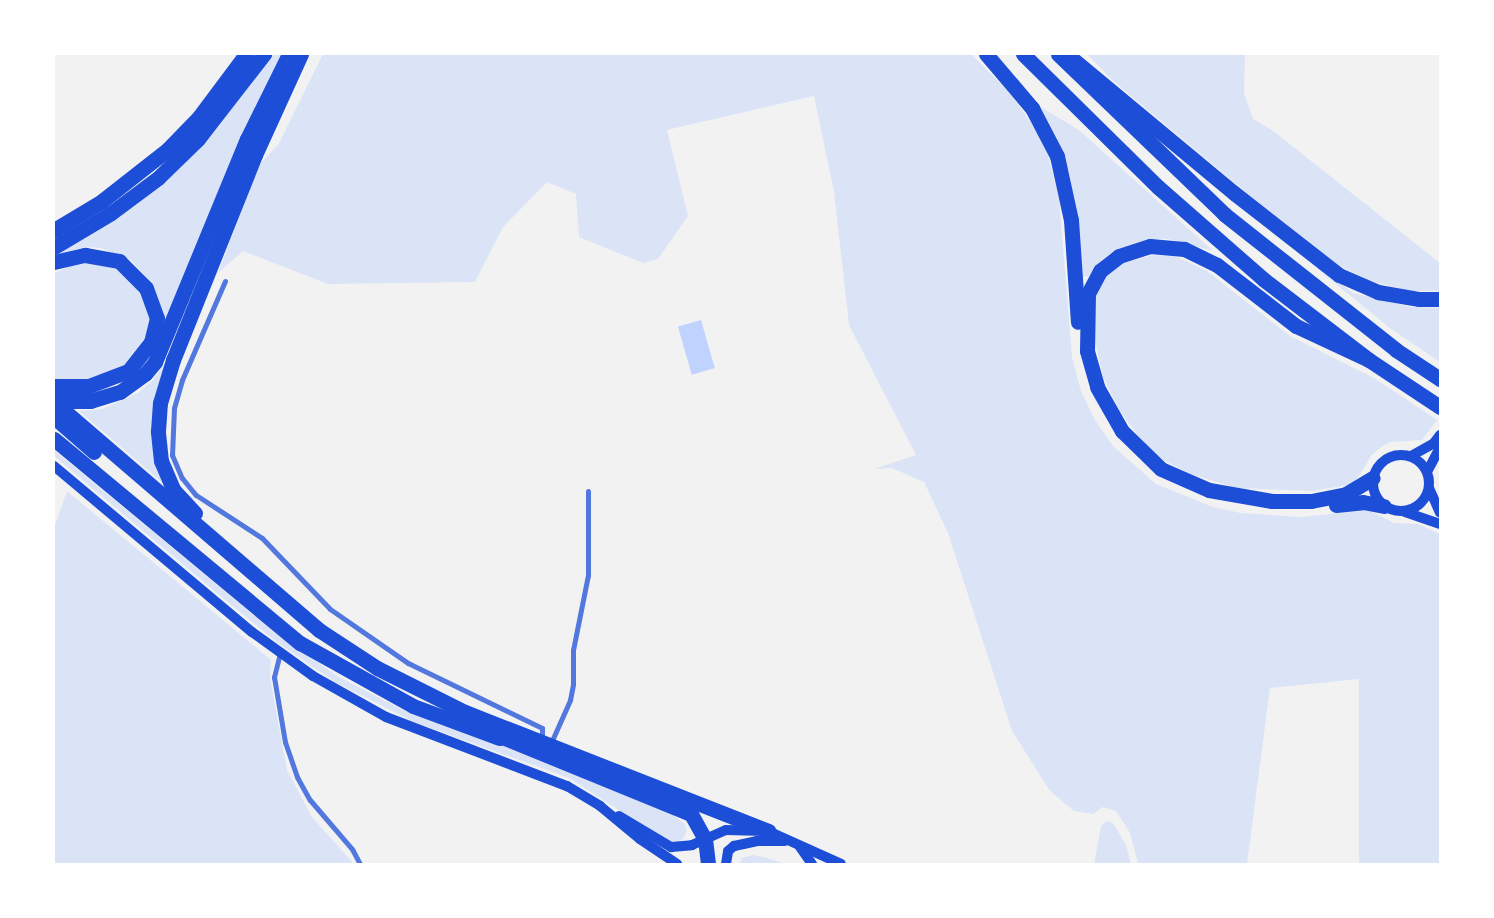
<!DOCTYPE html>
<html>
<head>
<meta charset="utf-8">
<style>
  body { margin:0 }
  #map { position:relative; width:1494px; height:918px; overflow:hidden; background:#f2f2f2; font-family:Arial,sans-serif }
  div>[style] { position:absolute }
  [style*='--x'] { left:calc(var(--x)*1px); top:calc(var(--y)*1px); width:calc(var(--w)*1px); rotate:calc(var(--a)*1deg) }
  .green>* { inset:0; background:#dbe4f7 }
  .water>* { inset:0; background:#bfd3fe; transform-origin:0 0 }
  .minor>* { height:5px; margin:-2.5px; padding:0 2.5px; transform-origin:2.5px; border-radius:2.5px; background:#5277de }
  .secondary>* { height:10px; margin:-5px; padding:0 5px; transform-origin:5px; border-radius:5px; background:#1d4ed8 }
  .secondary>.ring { margin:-5px; padding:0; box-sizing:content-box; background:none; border:10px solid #1d4ed8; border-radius:50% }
  .motorway>* { height:15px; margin:-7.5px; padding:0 7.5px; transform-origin:7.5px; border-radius:7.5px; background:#1d4ed8 }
  span { translate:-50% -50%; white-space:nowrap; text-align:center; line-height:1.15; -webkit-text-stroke:4px #fff; paint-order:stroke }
  .frame { position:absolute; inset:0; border:55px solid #fff; pointer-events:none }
</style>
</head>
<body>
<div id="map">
  <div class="green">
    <i style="clip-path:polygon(272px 54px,283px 54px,162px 336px,163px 318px,158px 297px,147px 278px,132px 261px,101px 248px,86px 247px,60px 254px,59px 252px,122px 214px,176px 171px,219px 126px)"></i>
    <i style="clip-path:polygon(323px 54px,971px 54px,1012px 95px,1045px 144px,1059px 198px,1072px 357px,1081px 391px,1095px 420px,1113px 446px,1156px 484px,1213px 507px,1241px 513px,1301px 517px,1368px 510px,1394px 523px,1418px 524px,1440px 534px,1440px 864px,1359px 864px,1359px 679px,1270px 688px,1247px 864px,1138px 864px,1130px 833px,1116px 811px,1103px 807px,1093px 814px,1074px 811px,1050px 791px,1012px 731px,948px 533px,924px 482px,892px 468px,874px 469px,916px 455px,849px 325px,834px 192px,814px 96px,667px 130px,688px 216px,658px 259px,643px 263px,579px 237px,576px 194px,547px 182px,503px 227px,475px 282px,328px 284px,243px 251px,218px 273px,259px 165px,278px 145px)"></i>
    <i style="clip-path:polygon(1087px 54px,1245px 54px,1244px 93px,1253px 119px,1272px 130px,1440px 263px,1440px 291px,1407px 291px,1368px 280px,1338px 265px,1253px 198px,1112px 80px)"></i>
    <i style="clip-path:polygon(1041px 107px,1079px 130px,1213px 251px,1168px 239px,1149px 239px,1115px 250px,1099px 262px,1089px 276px,1081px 277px,1070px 176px,1057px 139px)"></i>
    <i style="clip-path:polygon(1291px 247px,1353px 293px,1411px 307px,1440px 308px,1440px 362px,1391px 329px)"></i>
    <i style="clip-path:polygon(1158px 254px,1177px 257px,1207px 271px,1290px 336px,1374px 378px,1437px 420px,1422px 440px,1391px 442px,1381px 447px,1371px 456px,1354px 484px,1313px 491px,1237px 488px,1191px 474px,1163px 460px,1142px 441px,1119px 410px,1103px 377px,1095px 341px,1094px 308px,1098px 289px,1107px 274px,1120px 264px)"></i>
    <i style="clip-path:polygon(81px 262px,117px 268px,136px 283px,150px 318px,149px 330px,130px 362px,89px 380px,54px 380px,54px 273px)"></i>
    <i style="clip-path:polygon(168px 360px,163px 483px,79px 411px,102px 409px,138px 393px,153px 380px)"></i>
    <i style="clip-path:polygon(54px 450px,279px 636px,339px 677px,403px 710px,517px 750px,670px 813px,684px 823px,687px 830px,684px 838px,679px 842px,667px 841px,569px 778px,414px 722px,335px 682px,278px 643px,224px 599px,54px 456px)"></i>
    <i style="clip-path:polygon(67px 491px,271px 660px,270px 678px,287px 770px,312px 817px,354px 864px,54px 864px,54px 528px)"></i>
    <i style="clip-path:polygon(1107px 821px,1113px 823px,1126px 845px,1131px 864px,1094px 864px,1101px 826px)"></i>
    <i style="clip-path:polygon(753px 855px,763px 857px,787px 864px,739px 864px,742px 858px)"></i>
  </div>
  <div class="water">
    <i style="left:701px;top:320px;width:50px;height:24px;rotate:74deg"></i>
  </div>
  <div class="minor">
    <i style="--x:225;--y:281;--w:108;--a:113.5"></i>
    <i style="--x:182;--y:380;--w:29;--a:106"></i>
    <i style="--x:174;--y:408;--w:47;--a:92.4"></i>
    <i style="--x:172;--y:455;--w:25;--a:67"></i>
    <i style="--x:182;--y:478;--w:22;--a:51"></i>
    <i style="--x:196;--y:495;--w:79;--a:33.1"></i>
    <i style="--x:262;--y:538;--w:98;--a:46.2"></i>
    <i style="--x:330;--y:609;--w:95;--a:34.7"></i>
    <i style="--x:408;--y:663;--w:149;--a:25.9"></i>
    <i style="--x:542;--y:728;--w:11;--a:90"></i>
    <i style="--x:280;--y:653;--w:25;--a:104"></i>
    <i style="--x:274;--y:677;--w:66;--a:80.4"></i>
    <i style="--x:285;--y:742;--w:37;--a:71"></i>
    <i style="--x:297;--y:777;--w:26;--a:61"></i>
    <i style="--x:310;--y:800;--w:65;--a:49.4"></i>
    <i style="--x:352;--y:849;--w:17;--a:62"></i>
    <i style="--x:550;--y:745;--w:49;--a:-66"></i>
    <i style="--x:570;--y:700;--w:16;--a:-79"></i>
    <i style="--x:573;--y:684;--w:34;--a:-90"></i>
    <i style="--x:573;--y:650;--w:76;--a:-78.7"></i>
    <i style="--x:588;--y:575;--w:84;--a:-90"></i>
  </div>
  <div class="secondary">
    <i class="ring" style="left:1373px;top:455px;width:46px;height:46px"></i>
    <i style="--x:1411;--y:456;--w:26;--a:-29"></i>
    <i style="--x:1434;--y:443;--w:10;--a:-53"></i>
    <i style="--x:54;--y:466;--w:258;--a:40"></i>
    <i style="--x:252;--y:632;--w:75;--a:35.8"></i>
    <i style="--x:313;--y:676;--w:84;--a:29.3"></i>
    <i style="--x:386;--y:717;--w:194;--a:20.9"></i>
    <i style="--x:567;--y:786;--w:39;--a:31"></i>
    <i style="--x:600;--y:806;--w:52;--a:39.5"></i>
    <i style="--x:640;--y:839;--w:45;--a:34"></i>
    <i style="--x:1427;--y:472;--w:27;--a:-62"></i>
    <i style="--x:1429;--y:488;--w:27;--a:66"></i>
    <i style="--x:1405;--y:512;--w:37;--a:19"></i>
    <i style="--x:619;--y:816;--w:61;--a:30.8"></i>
    <i style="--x:671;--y:847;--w:21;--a:-5"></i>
    <i style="--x:692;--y:845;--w:37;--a:-24"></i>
    <i style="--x:726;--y:830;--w:42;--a:1.4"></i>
    <i style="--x:768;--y:831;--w:80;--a:24.3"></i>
    <i style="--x:800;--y:847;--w:21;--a:55"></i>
    <i style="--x:726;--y:864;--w:13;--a:-81"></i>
    <i style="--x:728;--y:851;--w:8;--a:-40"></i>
    <i style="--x:734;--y:846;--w:24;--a:-12"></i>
    <i style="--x:757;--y:841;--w:28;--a:0"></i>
  </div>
  <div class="motorway">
    <i style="--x:986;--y:54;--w:71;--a:49.6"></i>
    <i style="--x:1032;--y:108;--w:54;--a:62.5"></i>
    <i style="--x:1057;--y:156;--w:66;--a:77.7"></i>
    <i style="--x:1071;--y:220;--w:102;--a:86.1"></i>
    <i style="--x:1023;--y:54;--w:190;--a:44.6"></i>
    <i style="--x:1158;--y:187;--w:140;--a:41.2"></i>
    <i style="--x:1263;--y:279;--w:133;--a:37.4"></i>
    <i style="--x:1369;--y:360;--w:85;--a:33.5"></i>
    <i style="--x:1058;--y:54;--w:231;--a:43.9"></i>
    <i style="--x:1224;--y:214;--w:219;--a:38.3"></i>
    <i style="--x:1396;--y:350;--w:53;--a:33.4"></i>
    <i style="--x:1069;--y:56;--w:214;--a:39.7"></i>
    <i style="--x:1234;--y:193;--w:133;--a:38"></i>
    <i style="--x:1339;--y:275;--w:43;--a:23.6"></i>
    <i style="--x:1378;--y:292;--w:42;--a:9.7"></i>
    <i style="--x:1419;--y:299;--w:21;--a:0"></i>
    <i style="--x:54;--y:230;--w:56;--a:-31.1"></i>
    <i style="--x:102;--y:201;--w:84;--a:-38.2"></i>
    <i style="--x:168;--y:149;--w:45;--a:-45.9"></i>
    <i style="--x:199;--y:117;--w:79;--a:-53.3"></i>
    <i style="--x:54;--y:247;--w:66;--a:-30.8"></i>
    <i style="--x:111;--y:213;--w:59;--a:-36.7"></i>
    <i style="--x:158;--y:178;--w:56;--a:-44.3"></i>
    <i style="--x:198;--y:139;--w:108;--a:-52.2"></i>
    <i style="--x:54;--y:262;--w:32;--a:-13"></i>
    <i style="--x:85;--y:255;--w:35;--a:10"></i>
    <i style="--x:119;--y:261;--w:38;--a:45"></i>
    <i style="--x:146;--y:288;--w:32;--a:70"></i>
    <i style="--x:157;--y:318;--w:25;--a:104"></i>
    <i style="--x:151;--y:342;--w:37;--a:128"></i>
    <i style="--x:128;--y:371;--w:42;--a:159"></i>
    <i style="--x:89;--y:386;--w:35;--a:180"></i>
    <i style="--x:1369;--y:360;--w:81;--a:-155"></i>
    <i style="--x:1296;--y:326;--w:100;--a:-142.3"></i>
    <i style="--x:1217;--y:265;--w:37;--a:-154"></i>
    <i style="--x:1184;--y:249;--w:34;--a:-175"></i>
    <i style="--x:1150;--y:246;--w:33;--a:162"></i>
    <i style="--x:1119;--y:256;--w:24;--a:142"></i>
    <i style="--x:1100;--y:271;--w:26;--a:118"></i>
    <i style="--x:1088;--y:294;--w:57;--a:91"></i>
    <i style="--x:1087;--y:351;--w:37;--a:74"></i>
    <i style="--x:1097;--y:387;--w:51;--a:60.4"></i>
    <i style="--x:1122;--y:431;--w:54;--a:44.3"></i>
    <i style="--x:1161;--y:469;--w:52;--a:23.6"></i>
    <i style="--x:1209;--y:490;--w:64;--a:9.9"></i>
    <i style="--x:1272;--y:501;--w:39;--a:0"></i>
    <i style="--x:1311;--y:501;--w:36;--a:-11"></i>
    <i style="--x:1346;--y:494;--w:31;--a:-31"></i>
    <i style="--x:54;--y:401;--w:36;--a:0"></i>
    <i style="--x:90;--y:401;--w:31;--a:-17"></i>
    <i style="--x:120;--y:392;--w:31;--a:-36"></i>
    <i style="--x:145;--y:374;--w:16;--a:-50"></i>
    <i style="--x:155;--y:362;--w:241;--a:-67.6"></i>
    <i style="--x:247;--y:139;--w:95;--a:-63.7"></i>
    <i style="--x:54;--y:402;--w:350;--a:40.7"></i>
    <i style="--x:319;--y:630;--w:69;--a:33.2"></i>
    <i style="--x:377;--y:668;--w:98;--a:26.6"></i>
    <i style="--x:465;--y:712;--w:326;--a:21.4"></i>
    <i style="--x:54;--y:417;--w:53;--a:41.2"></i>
    <i style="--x:54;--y:439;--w:320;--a:39.7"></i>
    <i style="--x:300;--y:643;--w:129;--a:29.1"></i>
    <i style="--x:413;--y:706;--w:92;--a:20.4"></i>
    <i style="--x:1336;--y:505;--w:27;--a:-6"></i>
    <i style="--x:1363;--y:502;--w:21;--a:11"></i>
    <i style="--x:195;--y:513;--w:33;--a:-133"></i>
    <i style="--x:173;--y:489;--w:30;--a:-113"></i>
    <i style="--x:161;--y:461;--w:30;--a:-96"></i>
    <i style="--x:158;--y:431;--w:28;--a:-86"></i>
    <i style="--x:160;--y:403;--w:45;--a:-73.2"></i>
    <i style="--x:173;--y:360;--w:221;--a:-68.2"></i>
    <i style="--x:255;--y:155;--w:111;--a:-65.5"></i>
    <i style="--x:490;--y:732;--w:217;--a:22.2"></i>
    <i style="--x:691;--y:814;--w:29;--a:61"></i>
    <i style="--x:705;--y:839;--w:25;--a:83"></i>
  </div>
  <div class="frame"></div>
</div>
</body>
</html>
